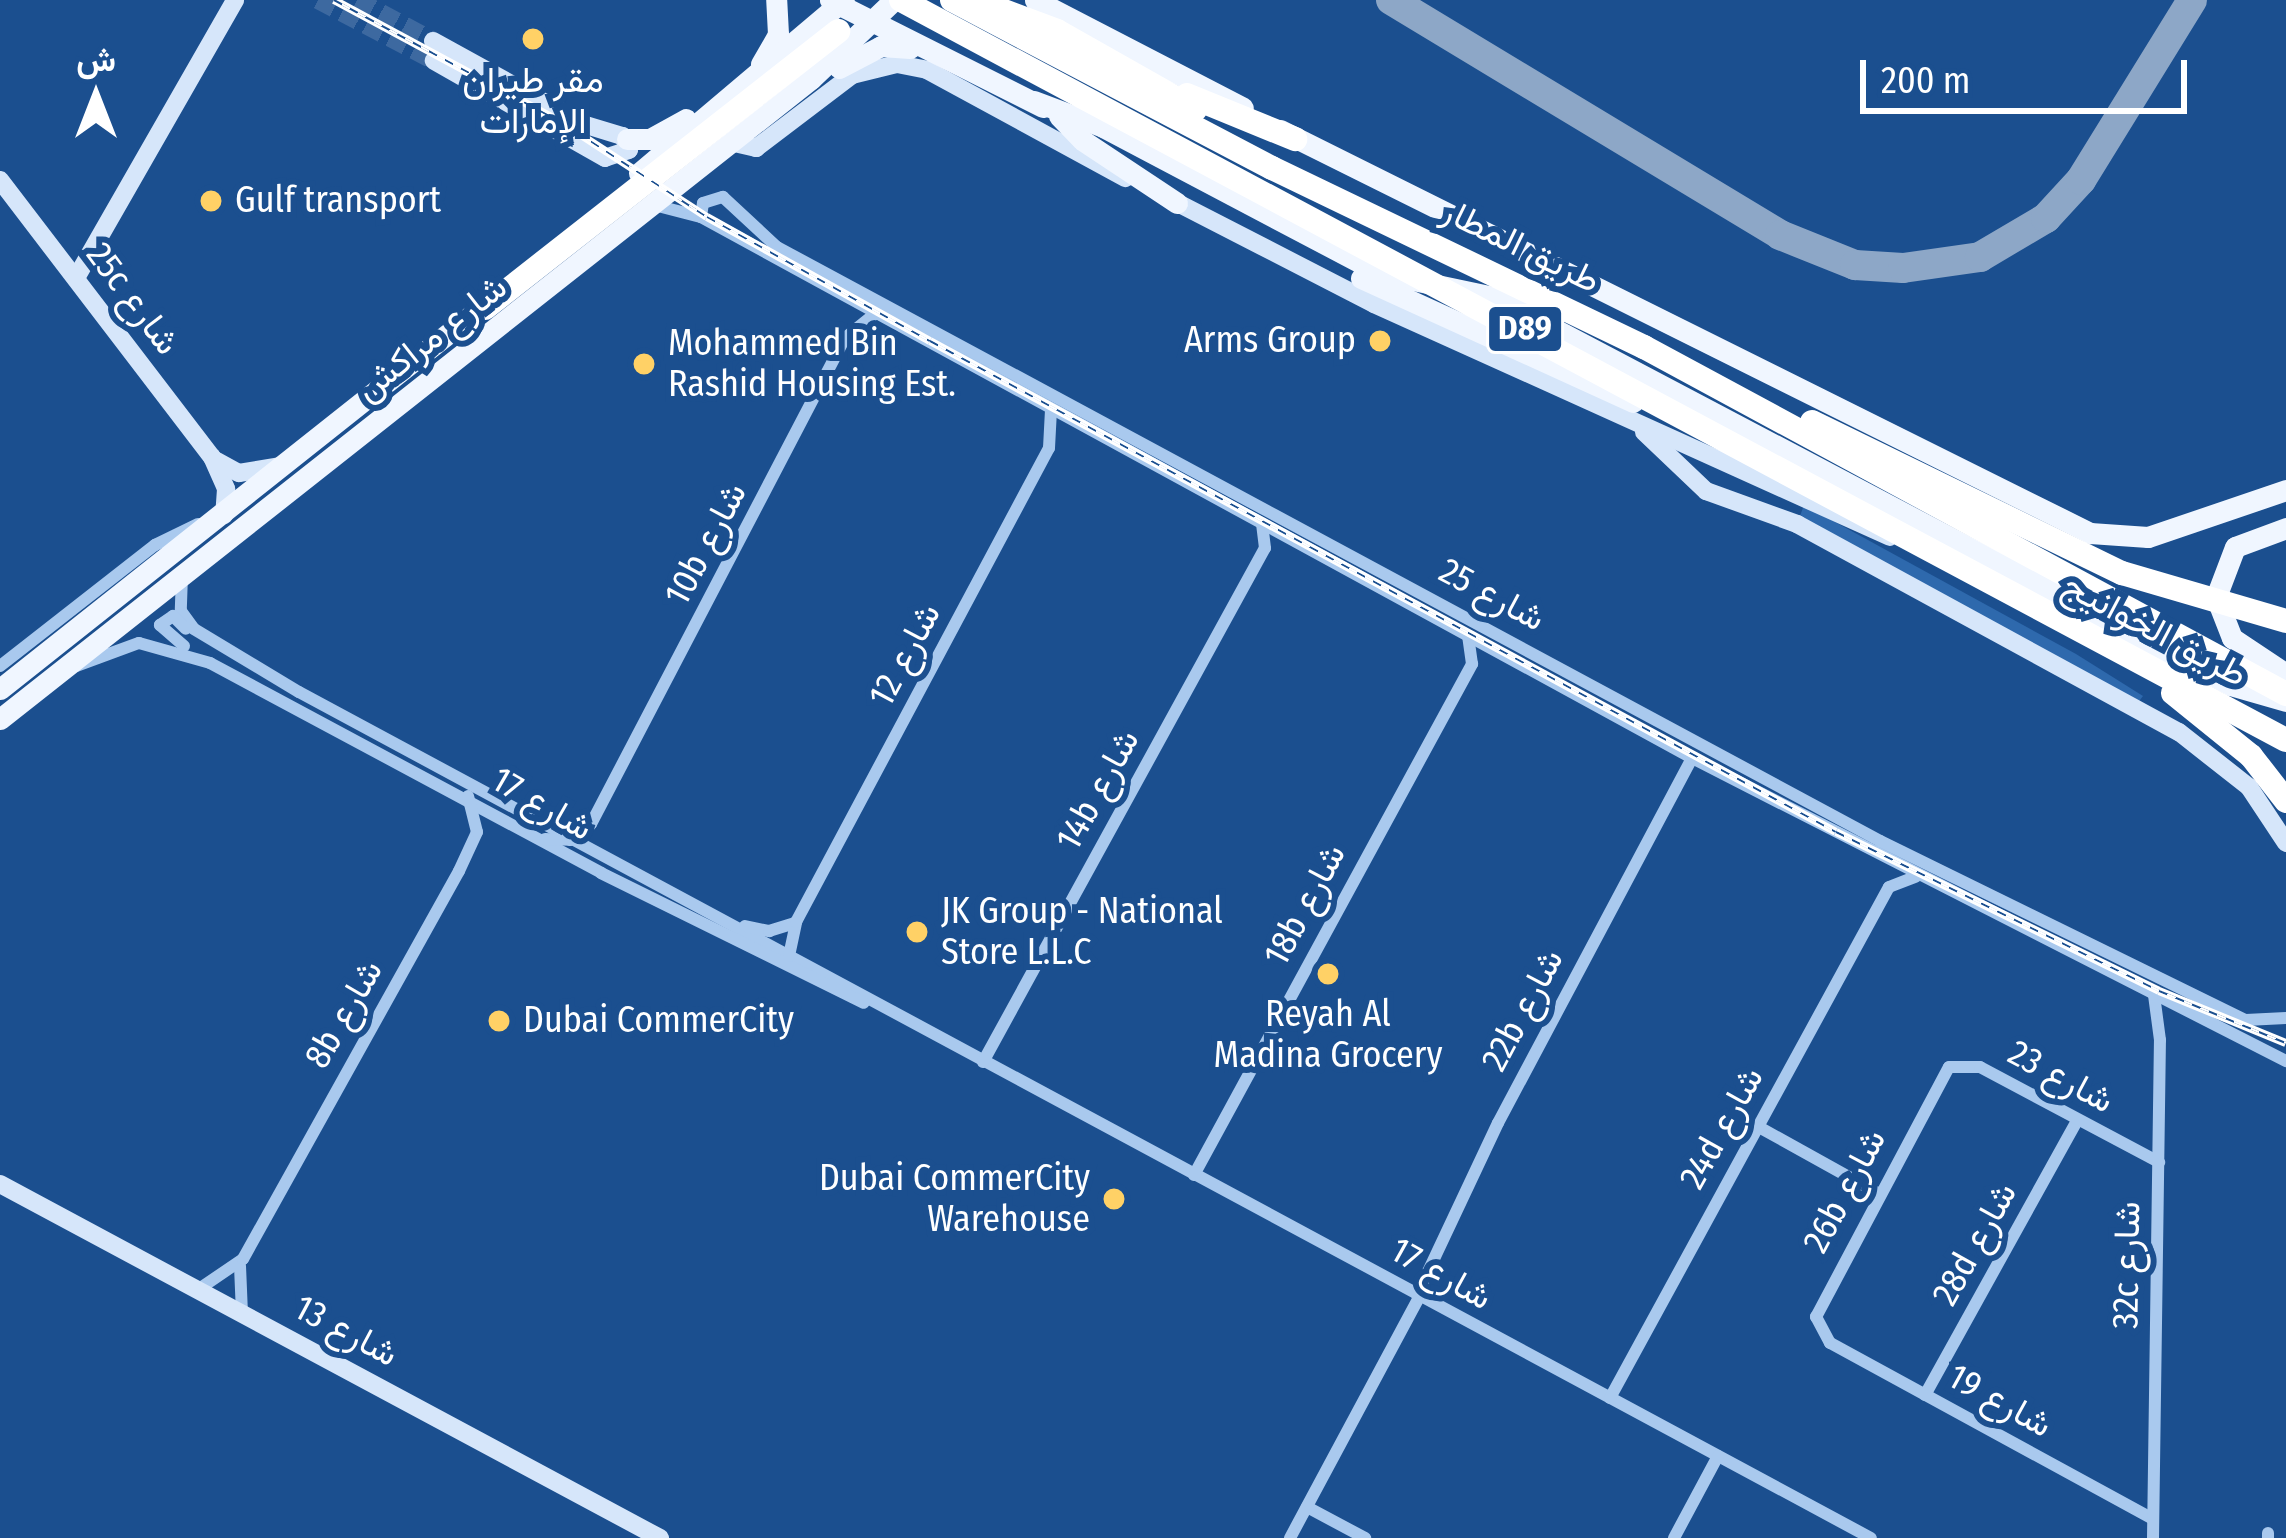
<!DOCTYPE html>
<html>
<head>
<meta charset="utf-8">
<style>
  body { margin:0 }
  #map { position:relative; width:2286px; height:1538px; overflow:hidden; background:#1b4f8f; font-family:"Fira Sans Condensed",Vazirmatn,sans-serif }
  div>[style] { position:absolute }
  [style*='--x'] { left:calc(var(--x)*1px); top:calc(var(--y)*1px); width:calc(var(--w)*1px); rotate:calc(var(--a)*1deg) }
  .green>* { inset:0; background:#2e69ad }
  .taxiway>* { height:30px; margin:-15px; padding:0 15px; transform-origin:15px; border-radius:15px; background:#8da7c7 }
  .secondary-tunnel>* { height:18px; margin-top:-9px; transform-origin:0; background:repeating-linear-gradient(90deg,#3d69a0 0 18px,transparent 0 27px) }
  .street>* { height:12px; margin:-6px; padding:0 6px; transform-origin:6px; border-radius:6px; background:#a9c9ee }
  .secondary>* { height:18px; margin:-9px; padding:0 9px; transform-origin:9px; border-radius:9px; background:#d6e6fa }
  .primary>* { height:21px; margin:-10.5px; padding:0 10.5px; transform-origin:10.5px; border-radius:10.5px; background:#f0f6ff }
  .highway>* { height:24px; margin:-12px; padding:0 12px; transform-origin:12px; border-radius:12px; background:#fff }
  .rail>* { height:8px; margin-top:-4px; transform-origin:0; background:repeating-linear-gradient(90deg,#1b4f8f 0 9px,#fff 0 18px); box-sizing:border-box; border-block:3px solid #fff }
  .dots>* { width:33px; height:33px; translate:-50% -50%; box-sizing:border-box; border:6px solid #1b4f8f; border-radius:50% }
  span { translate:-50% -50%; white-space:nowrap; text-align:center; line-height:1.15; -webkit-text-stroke:12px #1b4f8f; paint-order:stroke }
  .shield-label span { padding:3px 9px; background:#1b4f8f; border:3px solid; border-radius:9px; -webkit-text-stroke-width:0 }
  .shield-label { font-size:33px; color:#fff; font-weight:700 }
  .poi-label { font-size:36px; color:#fff }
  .left { translate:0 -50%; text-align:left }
  .right { translate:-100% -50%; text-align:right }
  .street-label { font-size:36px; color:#fff }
  .north { position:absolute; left:36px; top:36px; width:120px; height:120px; -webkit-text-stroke:9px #1b4f8f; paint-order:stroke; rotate:0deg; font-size:33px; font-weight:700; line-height:48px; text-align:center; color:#fff }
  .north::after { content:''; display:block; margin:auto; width:42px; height:54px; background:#fff; clip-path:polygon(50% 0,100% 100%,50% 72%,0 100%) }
  .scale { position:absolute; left:1860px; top:60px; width:327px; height:54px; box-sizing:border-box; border:6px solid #fff; border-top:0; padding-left:15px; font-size:36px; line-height:42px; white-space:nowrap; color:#fff; -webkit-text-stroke:9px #1b4f8f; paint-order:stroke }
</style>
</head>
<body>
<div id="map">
  <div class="green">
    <i style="clip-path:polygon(1804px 505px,2076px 654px,2143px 696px,2137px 704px,1838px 541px,1800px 516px)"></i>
  </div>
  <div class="taxiway">
    <i style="--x:1391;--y:0;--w:454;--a:31.1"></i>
    <i style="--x:1780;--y:235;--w:81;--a:21.8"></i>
    <i style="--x:1855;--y:265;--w:48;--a:3.6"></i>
    <i style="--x:1903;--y:268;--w:78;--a:-8.1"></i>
    <i style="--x:1980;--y:257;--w:77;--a:-30.6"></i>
    <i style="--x:2046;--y:218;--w:52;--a:-47.4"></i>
    <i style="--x:2081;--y:180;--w:211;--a:-58.3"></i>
  </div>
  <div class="secondary-tunnel">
    <i style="--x:318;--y:0;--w:131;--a:27.7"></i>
    <i style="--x:357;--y:0;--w:86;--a:28.3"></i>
  </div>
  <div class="street">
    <i style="--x:654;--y:205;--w:49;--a:14.3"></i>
    <i style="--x:701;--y:217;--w:1129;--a:28.63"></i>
    <i style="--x:1692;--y:758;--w:667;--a:27.03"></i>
    <i style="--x:701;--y:217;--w:14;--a:-82"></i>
    <i style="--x:703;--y:203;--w:21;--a:-17"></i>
    <i style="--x:723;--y:197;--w:74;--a:42.8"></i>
    <i style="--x:777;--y:247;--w:1253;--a:28.3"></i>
    <i style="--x:1880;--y:841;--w:407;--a:26.1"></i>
    <i style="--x:2246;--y:1020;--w:40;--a:-2.9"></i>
    <i style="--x:182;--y:575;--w:36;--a:92"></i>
    <i style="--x:181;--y:611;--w:22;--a:54"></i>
    <i style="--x:194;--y:629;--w:122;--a:31"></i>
    <i style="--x:299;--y:692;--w:1785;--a:28.29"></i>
    <i style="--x:184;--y:646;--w:32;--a:-139"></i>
    <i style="--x:160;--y:625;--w:16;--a:-35"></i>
    <i style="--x:173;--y:616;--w:18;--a:45"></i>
    <i style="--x:0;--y:666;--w:197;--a:-38"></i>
    <i style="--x:155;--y:545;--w:48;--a:-26"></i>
    <i style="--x:76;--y:666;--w:67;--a:-20.1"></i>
    <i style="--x:139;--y:643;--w:74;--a:15.7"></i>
    <i style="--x:210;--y:663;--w:444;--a:28.2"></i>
    <i style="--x:601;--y:873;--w:293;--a:26.3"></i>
    <i style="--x:545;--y:839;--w:25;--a:2"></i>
    <i style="--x:570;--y:840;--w:26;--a:-37"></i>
    <i style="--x:591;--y:824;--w:548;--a:-62.41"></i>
    <i style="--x:845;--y:338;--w:38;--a:-39"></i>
    <i style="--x:745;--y:926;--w:25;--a:12"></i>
    <i style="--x:769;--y:931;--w:27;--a:-17"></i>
    <i style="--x:789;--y:956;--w:35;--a:-78"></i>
    <i style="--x:796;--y:922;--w:537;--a:-61.91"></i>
    <i style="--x:1049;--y:448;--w:36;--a:-87"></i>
    <i style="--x:983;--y:1062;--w:586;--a:-61.25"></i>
    <i style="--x:1265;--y:548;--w:23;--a:-97"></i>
    <i style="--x:1757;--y:1126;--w:138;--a:29"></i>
    <i style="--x:1194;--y:1175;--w:582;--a:-61.45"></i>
    <i style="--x:1472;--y:664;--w:28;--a:-98"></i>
    <i style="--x:240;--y:1266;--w:47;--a:87.6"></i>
    <i style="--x:199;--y:1289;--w:53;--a:-34.3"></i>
    <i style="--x:243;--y:1259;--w:444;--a:-60.9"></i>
    <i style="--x:459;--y:871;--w:43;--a:-65.2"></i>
    <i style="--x:477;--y:832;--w:37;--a:-104"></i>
    <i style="--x:1417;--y:1295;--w:190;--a:-64.8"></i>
    <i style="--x:1498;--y:1123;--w:413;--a:-62"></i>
    <i style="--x:1925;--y:1395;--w:313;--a:-61"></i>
    <i style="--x:1610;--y:1398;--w:582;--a:-61.37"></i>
    <i style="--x:1889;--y:887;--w:28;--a:-21"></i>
    <i style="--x:1307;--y:1507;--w:66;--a:28.1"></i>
    <i style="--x:2153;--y:1519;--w:368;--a:-151.4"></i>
    <i style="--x:1830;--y:1343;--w:30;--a:-118"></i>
    <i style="--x:1816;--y:1317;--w:283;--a:-62"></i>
    <i style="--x:1949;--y:1067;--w:31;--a:0"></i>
    <i style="--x:1980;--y:1067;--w:203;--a:28"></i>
    <i style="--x:2268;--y:1533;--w:5;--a:90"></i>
    <i style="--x:1290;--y:1538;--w:275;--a:-61.8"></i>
    <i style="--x:1674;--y:1538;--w:93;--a:-61.8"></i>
    <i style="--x:2153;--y:1538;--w:498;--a:-89.2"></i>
    <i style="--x:2160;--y:1040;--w:45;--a:-97.6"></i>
  </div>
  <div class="secondary">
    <i style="--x:433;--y:41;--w:175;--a:28.8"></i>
    <i style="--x:586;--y:125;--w:39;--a:17"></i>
    <i style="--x:623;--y:136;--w:15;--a:67"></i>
    <i style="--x:629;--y:150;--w:25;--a:162"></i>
    <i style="--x:605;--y:158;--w:197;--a:-150.4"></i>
    <i style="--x:730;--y:142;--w:27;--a:13"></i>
    <i style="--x:756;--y:148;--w:121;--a:-37.2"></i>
    <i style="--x:852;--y:75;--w:46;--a:-13.7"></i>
    <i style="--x:897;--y:64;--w:31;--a:11"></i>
    <i style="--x:927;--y:70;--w:226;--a:28.6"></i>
    <i style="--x:0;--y:180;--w:349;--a:52.6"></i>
    <i style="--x:212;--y:457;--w:35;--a:66"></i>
    <i style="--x:226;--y:489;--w:26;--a:94"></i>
    <i style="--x:1166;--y:197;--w:234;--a:27.2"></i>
    <i style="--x:1374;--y:304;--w:566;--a:24.3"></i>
    <i style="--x:76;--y:278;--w:320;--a:-60.2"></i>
    <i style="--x:1644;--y:432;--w:86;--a:43.6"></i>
    <i style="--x:1706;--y:491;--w:97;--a:19.9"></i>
    <i style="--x:1797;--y:524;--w:435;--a:28.6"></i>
    <i style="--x:2179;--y:732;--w:89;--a:38.2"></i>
    <i style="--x:2249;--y:787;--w:67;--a:56.5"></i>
    <i style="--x:217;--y:461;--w:25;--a:29"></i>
    <i style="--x:239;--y:473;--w:43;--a:-9.5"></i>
    <i style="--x:0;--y:1184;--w:749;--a:28.21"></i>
  </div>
  <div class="primary">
    <i style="--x:830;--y:0;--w:238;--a:26.7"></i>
    <i style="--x:1035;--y:0;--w:234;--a:27.4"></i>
    <i style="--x:761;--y:64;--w:34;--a:-60"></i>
    <i style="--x:778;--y:34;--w:34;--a:-93"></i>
    <i style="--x:839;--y:68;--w:47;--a:-27.6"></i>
    <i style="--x:881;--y:46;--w:29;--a:4"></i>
    <i style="--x:1034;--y:101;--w:74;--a:20.6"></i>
    <i style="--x:1103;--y:127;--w:313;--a:27.8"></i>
    <i style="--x:1380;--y:273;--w:116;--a:11.9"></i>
    <i style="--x:1494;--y:297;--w:832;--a:27.8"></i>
    <i style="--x:2230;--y:685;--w:58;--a:15.9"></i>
    <i style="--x:1059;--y:116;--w:33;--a:46"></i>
    <i style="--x:1082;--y:140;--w:114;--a:33.6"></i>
    <i style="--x:1280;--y:130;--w:905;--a:26.45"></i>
    <i style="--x:2090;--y:533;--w:58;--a:3.9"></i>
    <i style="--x:2148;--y:537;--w:146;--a:-18.8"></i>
    <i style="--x:627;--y:139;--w:23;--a:0"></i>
    <i style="--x:650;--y:139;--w:41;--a:-29.1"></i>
    <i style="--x:639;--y:173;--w:268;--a:-40.2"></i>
    <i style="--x:1361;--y:278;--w:299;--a:24.5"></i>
    <i style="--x:2286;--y:528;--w:54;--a:159.6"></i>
    <i style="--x:2235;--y:547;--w:53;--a:110.8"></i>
    <i style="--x:2216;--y:597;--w:44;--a:68.7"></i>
    <i style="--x:2232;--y:638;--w:65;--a:33.7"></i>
    <i style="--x:0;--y:689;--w:629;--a:-38.42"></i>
    <i style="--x:0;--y:719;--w:1033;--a:-38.28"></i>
    <i style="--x:811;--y:79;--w:115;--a:-43.6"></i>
  </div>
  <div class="highway">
    <i style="--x:901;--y:0;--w:1570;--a:28.12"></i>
    <i style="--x:952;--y:0;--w:361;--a:27.7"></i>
    <i style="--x:1272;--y:168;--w:413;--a:25.7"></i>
    <i style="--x:1644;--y:347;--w:730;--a:28.39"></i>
    <i style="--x:980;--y:2;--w:82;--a:20.6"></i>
    <i style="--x:1057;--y:31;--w:159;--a:29.5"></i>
    <i style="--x:1187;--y:95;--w:117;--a:22.2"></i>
    <i style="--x:485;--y:308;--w:449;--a:-38.1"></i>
    <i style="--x:1812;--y:422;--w:345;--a:26"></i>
    <i style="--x:2122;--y:573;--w:171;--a:16.3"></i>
    <i style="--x:2173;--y:693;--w:100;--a:38.9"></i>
    <i style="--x:2251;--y:756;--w:57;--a:52.1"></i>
  </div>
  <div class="rail">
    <i style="--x:334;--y:0;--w:258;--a:28.3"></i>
    <i style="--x:561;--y:122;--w:174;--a:33.1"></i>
    <i style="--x:707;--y:217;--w:255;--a:29.1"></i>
    <i style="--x:930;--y:341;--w:1030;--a:28.46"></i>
    <i style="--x:1836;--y:832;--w:360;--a:26.2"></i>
    <i style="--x:2159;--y:991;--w:137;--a:22.3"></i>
  </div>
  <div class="dots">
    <i style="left:533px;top:39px;background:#ffd166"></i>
    <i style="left:211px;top:201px;background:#ffd166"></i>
    <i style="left:1380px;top:341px;background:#ffd166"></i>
    <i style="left:644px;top:364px;background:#ffd166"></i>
    <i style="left:917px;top:932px;background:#ffd166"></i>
    <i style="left:1328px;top:974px;background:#ffd166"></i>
    <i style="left:499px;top:1021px;background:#ffd166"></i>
    <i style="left:1114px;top:1199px;background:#ffd166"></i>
  </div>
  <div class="shield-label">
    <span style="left:1525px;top:329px">D89</span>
  </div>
  <div class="poi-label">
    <span style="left:533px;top:101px">مقر طيران<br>الإمارات</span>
    <span class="left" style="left:235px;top:201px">Gulf transport</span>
    <span class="right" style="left:1356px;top:341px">Arms Group</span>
    <span class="left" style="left:668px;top:364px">Mohammed Bin<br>Rashid Housing Est.</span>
    <span class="left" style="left:941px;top:932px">JK Group - National<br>Store L.L.C</span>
    <span style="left:1328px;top:1035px">Reyah Al<br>Madina Grocery</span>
    <span class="left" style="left:523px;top:1021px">Dubai CommerCity</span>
    <span class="right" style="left:1090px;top:1199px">Dubai CommerCity<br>Warehouse</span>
  </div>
  <div class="street-label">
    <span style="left:1521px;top:246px;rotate:26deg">طريق المطار</span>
    <span style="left:133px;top:299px;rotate:53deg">25c شارع</span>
    <span style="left:431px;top:338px;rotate:-38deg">شارع مراكش</span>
    <span style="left:706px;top:544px;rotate:-62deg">10b شارع</span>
    <span style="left:1492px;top:595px;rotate:28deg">شارع 25</span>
    <span style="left:2155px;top:630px;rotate:28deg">طريق الخوانيج</span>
    <span style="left:905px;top:655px;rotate:-62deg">شارع 12</span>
    <span style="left:1098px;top:790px;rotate:-61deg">14b شارع</span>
    <span style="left:542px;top:804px;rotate:30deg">شارع 17</span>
    <span style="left:1305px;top:905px;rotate:-62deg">18b شارع</span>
    <span style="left:1523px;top:1010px;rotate:-62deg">22b شارع</span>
    <span style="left:344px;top:1014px;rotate:-60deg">8b شارع</span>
    <span style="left:2061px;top:1077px;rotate:28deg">شارع 23</span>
    <span style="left:1722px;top:1128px;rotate:-61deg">24d شارع</span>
    <span style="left:1845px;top:1191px;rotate:-62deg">26b شارع</span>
    <span style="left:1975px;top:1244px;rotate:-61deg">28d شارع</span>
    <span style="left:2127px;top:1265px;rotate:-89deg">32c شارع</span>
    <span style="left:1441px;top:1274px;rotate:29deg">شارع 17</span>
    <span style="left:346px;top:1331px;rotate:28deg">شارع 13</span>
    <span style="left:2000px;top:1401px;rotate:29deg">شارع 19</span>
  </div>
  <div class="north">ش</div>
  <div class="scale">200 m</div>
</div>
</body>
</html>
